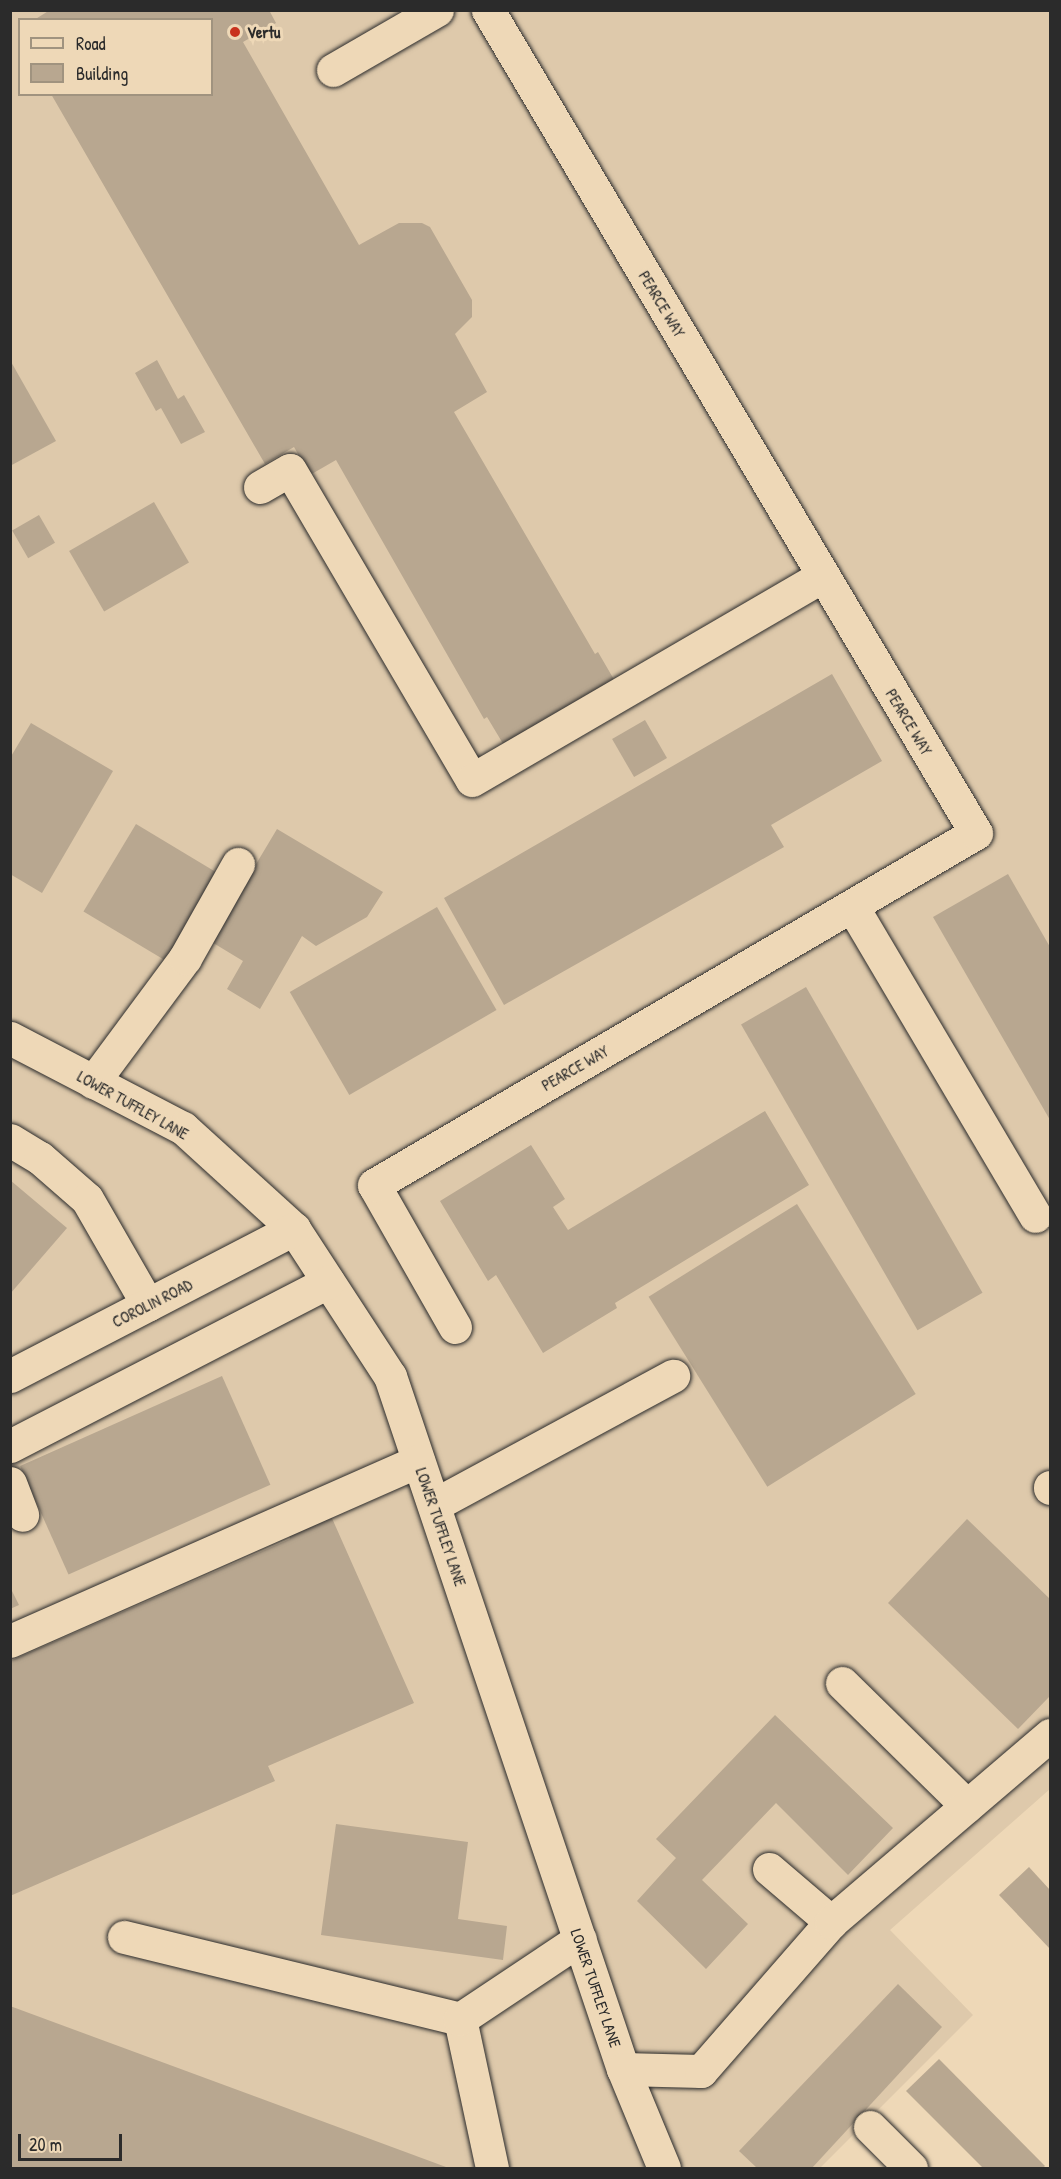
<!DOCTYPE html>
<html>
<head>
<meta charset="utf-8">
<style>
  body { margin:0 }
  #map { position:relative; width:1061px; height:2179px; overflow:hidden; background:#eed8b7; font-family:"Patrick Hand",sans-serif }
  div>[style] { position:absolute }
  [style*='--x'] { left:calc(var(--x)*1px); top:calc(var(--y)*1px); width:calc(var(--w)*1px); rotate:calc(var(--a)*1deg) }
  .built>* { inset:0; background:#dec9ab }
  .building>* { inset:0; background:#b8a790; transform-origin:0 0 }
  .roads { filter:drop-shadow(0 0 2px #2b2b2b) drop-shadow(0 0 2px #2b2b2b) }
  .minor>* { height:33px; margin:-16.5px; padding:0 16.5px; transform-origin:16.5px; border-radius:16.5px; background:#eed8b7 }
  .dots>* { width:16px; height:16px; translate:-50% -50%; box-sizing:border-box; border:3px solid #eed8b7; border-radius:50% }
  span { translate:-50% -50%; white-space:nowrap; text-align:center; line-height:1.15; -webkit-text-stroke:6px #eed8b7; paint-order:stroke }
  .poi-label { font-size:16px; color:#2b2b2b; font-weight:700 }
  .left { translate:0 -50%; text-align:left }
  .street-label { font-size:16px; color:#2b2b2b }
  .frame { position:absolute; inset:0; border:12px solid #2b2b2b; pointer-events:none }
  .legend { position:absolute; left:18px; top:18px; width:195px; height:78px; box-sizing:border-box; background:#eed8b7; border:2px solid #a0937f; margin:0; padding:8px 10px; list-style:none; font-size:18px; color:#2b2b2b }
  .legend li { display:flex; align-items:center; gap:12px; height:30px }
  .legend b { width:30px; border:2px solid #a0937f }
  .scale { position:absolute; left:18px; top:2134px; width:104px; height:27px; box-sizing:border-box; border:3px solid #2b2b2b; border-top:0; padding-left:8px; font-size:18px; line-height:21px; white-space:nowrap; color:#2b2b2b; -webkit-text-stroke:4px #eed8b7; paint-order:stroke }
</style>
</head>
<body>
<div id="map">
  <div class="built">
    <i style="clip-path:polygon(evenodd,11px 11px,1050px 11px,1050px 1789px,890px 1930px,973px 2015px,820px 2168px,11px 2168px,11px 11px,20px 20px,212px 20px,212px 94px,20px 94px,20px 20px)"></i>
  </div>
  <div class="building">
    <i style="clip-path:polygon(50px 10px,269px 10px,276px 23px,243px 42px,359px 245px,399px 223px,422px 223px,430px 227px,472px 300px,472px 317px,455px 334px,487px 392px,454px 412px,595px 654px,598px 652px,616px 683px,505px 747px,487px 717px,484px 719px,336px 460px,310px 475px,294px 447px,265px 464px,51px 94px,212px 94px,212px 20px,34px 20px)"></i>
    <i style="clip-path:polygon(10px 360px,56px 441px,10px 466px)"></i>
    <i style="clip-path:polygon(157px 360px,178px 399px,184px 395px,205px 432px,181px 444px,161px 408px,156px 411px,135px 373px)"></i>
    <i style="left:154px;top:502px;width:70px;height:98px;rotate:60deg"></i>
    <i style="left:39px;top:515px;width:32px;height:31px;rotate:60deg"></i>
    <i style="clip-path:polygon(832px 674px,882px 761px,771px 825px,784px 847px,504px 1005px,444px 898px)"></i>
    <i style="left:645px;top:720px;width:44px;height:38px;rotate:60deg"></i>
    <i style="clip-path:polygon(31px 723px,113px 771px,42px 893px,10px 874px,10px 758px)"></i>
    <i style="left:136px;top:824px;width:96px;height:102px;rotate:31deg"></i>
    <i style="clip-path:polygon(277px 829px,383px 892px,367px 917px,316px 946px,302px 936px,260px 1009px,227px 989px,243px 961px,210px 941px)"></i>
    <i style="clip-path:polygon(1008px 874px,1050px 947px,1050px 1120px,933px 917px)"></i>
    <i style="left:437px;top:907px;width:119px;height:170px;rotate:60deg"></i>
    <i style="left:806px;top:987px;width:353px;height:75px;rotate:60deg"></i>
    <i style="clip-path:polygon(765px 1111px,809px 1185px,615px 1303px,617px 1308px,543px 1353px,496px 1275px,488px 1281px,440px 1201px,531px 1145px,565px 1199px,553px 1207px,568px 1230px)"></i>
    <i style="clip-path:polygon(10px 1180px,67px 1228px,10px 1294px)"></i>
    <i style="left:797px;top:1204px;width:224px;height:175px;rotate:58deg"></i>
    <i style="left:222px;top:1376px;width:119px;height:221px;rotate:66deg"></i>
    <i style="clip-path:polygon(331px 1516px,414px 1703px,268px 1766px,275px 1781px,10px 1896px,10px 1661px,290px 1539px,289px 1535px)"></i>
    <i style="clip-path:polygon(967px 1519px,1050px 1599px,1050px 1696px,1018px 1729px,888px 1603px)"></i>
    <i style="clip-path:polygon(10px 1587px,19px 1605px,10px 1609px)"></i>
    <i style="clip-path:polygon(775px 1715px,893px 1828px,848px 1875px,776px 1803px,702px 1880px,748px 1924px,706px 1969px,637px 1901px,676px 1858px,656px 1839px)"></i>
    <i style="clip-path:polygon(336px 1824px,468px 1842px,458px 1919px,507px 1926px,503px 1960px,321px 1935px)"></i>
    <i style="clip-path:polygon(1029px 1867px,1050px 1890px,1050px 1949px,999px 1895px)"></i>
    <i style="clip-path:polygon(898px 1984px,942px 2027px,812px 2168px,757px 2168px,739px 2151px)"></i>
    <i style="clip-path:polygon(10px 2006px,446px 2167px,446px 2168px,10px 2168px)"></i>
    <i style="clip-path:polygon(939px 2059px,1045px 2166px,1043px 2168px,983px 2168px,906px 2091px)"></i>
  </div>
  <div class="roads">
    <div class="minor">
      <i style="--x:333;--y:70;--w:120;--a:-30"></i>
      <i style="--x:260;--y:487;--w:34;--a:-30"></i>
      <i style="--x:290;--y:470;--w:359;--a:59.6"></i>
      <i style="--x:472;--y:780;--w:406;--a:-30.2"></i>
      <i style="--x:852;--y:906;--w:360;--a:59.4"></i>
      <i style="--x:10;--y:1038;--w:195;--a:27.5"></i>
      <i style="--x:183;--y:1128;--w:150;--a:42.3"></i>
      <i style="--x:294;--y:1229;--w:176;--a:56.9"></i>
      <i style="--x:390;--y:1376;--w:731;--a:71.42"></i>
      <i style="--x:623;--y:2069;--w:107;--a:67.5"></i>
      <i style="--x:93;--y:1082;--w:154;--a:-53.4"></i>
      <i style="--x:185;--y:958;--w:108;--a:-60.6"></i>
      <i style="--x:10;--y:1140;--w:35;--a:31"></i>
      <i style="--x:40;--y:1158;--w:62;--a:41.1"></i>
      <i style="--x:87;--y:1199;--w:122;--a:60.1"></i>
      <i style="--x:455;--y:1327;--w:163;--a:-119.7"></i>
      <i style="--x:374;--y:1185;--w:697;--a:-30.32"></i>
      <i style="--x:976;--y:833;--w:957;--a:-120.67"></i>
      <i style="--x:10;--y:1376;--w:320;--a:-27.4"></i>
      <i style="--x:10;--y:1446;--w:358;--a:-27.3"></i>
      <i style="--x:10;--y:1483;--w:34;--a:69"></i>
      <i style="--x:1050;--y:1487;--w:1;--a:90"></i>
      <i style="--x:434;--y:1505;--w:272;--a:-28.4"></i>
      <i style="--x:10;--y:1641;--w:446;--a:-23.8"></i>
      <i style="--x:842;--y:1683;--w:175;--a:44.5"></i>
      <i style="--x:769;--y:1869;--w:82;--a:40.5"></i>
      <i style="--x:124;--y:1937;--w:346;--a:13.7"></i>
      <i style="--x:623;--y:2069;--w:78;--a:1.5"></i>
      <i style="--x:701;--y:2071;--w:198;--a:-48.9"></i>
      <i style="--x:831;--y:1922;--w:288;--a:-40.5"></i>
      <i style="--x:870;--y:2127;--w:58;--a:45"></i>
      <i style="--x:492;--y:2168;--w:152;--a:-102.1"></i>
      <i style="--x:460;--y:2019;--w:144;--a:-33.7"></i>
    </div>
  </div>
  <div class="dots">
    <i style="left:235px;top:32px;background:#c8321e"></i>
  </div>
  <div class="poi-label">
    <span class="left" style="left:247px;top:32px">Vertu</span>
  </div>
  <div class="street-label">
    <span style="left:662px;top:304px;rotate:59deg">PEARCE WAY</span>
    <span style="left:909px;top:722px;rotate:59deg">PEARCE WAY</span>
    <span style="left:575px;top:1068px;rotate:-30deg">PEARCE WAY</span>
    <span style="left:133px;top:1105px;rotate:29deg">LOWER TUFFLEY LANE</span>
    <span style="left:152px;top:1303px;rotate:-27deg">COROLIN ROAD</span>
    <span style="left:441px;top:1527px;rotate:71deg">LOWER TUFFLEY LANE</span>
    <span style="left:596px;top:1988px;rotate:71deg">LOWER TUFFLEY LANE</span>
  </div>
  <div class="frame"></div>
  <ul class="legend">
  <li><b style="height:8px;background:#eed8b7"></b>Road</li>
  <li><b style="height:16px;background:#b8a790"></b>Building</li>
  </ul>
  <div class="scale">20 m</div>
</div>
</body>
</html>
